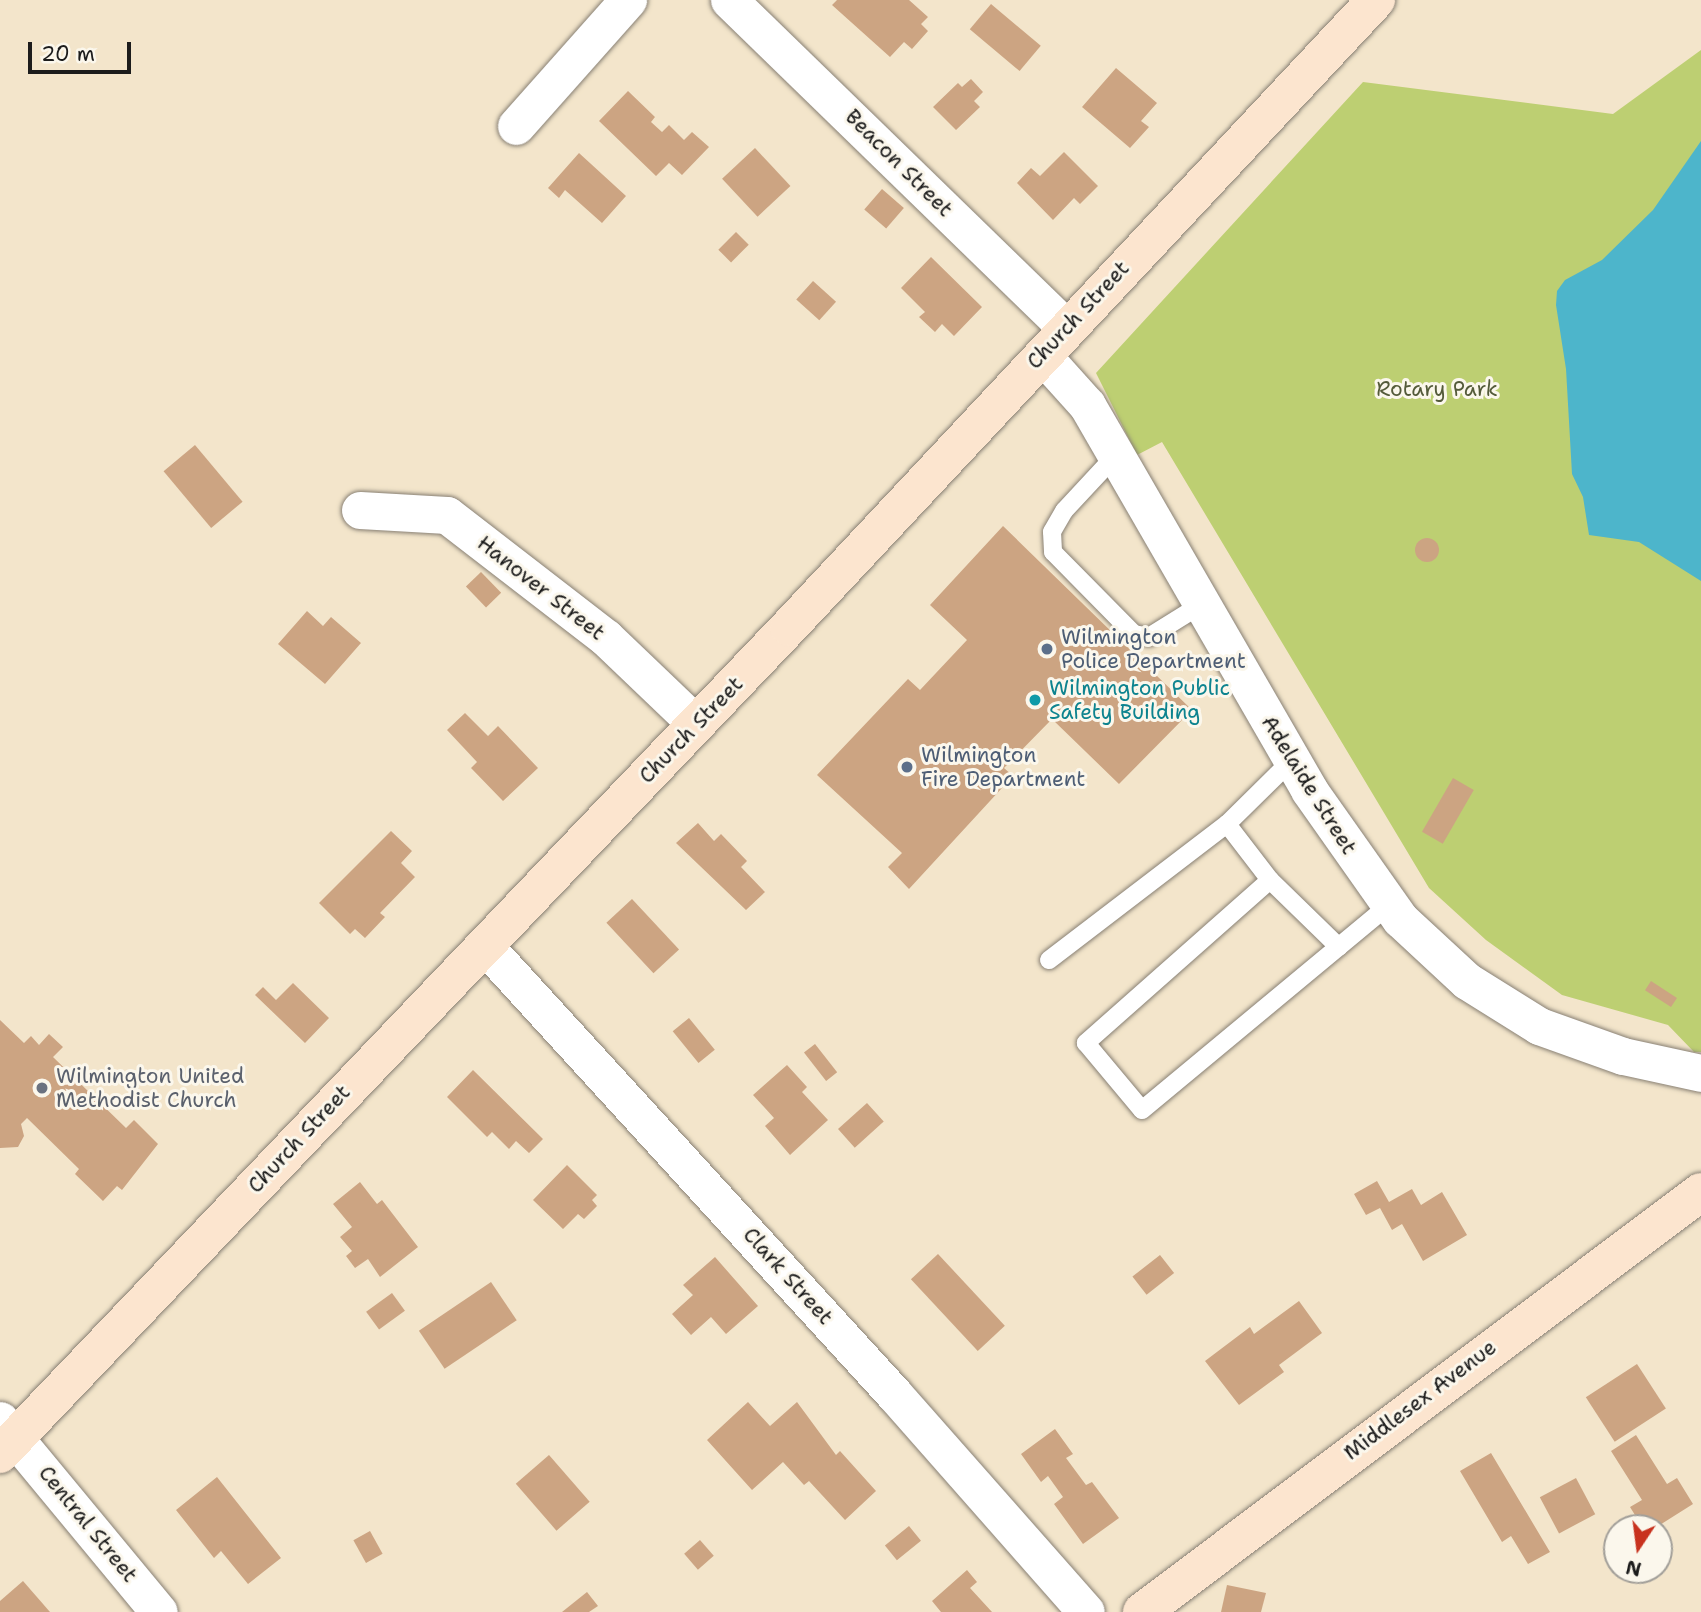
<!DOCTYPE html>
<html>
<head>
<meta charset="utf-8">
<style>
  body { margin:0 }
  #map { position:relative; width:1701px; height:1612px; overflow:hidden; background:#f3e5cb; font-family:"Shantell Sans",sans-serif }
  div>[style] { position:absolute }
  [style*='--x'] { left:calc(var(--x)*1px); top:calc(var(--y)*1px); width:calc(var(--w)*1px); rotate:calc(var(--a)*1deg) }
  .green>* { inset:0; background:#bdcf72 }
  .water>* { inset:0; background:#4db5cb }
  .building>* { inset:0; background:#cca482; transform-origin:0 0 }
  .round { border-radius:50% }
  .roads { filter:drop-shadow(0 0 2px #888074) drop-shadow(0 0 2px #888074) }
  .lane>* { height:18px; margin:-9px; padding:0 9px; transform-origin:9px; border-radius:9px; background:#fff }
  .street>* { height:37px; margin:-18.5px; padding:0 18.5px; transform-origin:18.5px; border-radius:18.5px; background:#fff }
  .secondary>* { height:38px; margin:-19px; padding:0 19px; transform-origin:19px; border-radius:19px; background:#fce5cf }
  .dots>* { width:19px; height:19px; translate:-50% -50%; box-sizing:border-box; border:4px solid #fbf7ec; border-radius:50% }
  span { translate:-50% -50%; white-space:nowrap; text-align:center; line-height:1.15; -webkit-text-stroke:6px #fbf7ec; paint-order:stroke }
  .street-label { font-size:21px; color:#1c1c1c }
  .park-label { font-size:21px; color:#545b3a }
  .service-label { font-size:21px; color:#4e5e75 }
  .left { translate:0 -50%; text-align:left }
  .culture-label { font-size:21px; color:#0d838f }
  .worship-label { font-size:21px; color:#5b616d }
  .north { position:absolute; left:1603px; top:1514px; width:70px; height:70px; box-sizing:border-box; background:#fbf7ec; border:2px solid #a29f99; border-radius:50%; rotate:193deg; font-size:19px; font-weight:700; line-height:28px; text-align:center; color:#1c1c1c }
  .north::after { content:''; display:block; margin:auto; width:24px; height:32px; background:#c8321e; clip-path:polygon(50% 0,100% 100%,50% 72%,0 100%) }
  .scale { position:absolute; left:28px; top:42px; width:103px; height:32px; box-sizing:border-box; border:4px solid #1c1c1c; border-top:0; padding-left:9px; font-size:21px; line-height:24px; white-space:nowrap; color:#1c1c1c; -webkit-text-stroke:5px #fbf7ec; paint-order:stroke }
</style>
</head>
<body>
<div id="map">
  <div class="green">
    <i style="clip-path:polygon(1701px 50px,1701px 1052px,1694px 1052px,1668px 1025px,1562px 995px,1486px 940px,1429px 888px,1162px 442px,1137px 455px,1096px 373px,1363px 82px,1613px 114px)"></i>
  </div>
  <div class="water">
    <i style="clip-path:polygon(1701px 141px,1701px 581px,1639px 542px,1589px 535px,1583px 497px,1572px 474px,1566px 369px,1556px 305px,1557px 291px,1565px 280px,1602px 260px,1653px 210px)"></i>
  </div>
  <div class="building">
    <i style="clip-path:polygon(837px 0,909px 0,928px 17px,921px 24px,928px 31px,912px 49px,904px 42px,890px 57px,832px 5px)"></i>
    <i style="left:991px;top:4px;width:65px;height:33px;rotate:40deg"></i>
    <i style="clip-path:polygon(1116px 68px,1157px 103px,1141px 121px,1149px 127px,1130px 148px,1082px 107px)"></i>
    <i style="clip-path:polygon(971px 79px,983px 92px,974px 101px,980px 107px,956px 130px,933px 107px,958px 83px,962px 87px)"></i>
    <i style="clip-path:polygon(628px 91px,655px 117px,651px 122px,662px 132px,669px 125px,684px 140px,692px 132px,709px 147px,682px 175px,669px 163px,656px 176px,599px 121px)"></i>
    <i style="left:755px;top:148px;width:52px;height:45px;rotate:47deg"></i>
    <i style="clip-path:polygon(1064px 152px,1098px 186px,1080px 204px,1074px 198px,1053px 220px,1017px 183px,1031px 168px,1040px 176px)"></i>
    <i style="clip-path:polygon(579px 153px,626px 196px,602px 223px,565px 190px,559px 198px,548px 188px)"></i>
    <i style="left:882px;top:189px;width:29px;height:27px;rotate:41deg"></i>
    <i style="left:736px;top:232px;width:18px;height:25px;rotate:45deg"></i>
    <i style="clip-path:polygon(931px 257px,982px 307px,954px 336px,942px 324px,935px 332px,919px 317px,925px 312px,901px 288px)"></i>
    <i style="left:813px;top:281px;width:31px;height:25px;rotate:42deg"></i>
    <i style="left:195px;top:445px;width:74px;height:41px;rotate:50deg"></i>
    <i style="clip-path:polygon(1003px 526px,1192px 710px,1119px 784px,1052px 719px,1004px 768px,1013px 776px,909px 889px,888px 867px,902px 853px,817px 775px,908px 679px,920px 690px,967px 640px,930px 605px)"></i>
    <i class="round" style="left:1415px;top:538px;width:24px;height:24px"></i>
    <i style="left:481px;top:572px;width:29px;height:21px;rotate:46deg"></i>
    <i style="clip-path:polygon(307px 611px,323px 626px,331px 617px,361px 643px,325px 684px,278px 644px)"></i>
    <i style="clip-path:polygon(465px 713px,488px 736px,498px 726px,538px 768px,503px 801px,471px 768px,477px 762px,447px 730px)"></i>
    <i style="left:1453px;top:778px;width:24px;height:62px;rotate:30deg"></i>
    <i style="clip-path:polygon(698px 823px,714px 841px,721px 834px,747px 861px,741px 867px,765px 892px,746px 910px,676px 843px)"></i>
    <i style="clip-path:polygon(391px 831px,412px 851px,401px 863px,415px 877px,380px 913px,385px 917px,365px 938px,355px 929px,350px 934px,319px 903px)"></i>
    <i style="left:632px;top:899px;width:69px;height:35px;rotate:47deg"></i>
    <i style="left:1651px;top:981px;width:31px;height:11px;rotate:33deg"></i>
    <i style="clip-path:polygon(293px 983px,329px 1018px,305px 1043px,255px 995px,263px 987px,276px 1000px)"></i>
    <i style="left:689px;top:1018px;width:41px;height:21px;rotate:51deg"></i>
    <i style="clip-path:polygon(0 1020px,24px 1043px,31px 1036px,39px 1045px,49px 1034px,63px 1047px,53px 1057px,126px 1128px,134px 1120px,158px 1144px,122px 1190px,117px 1186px,103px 1201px,75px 1174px,79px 1169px,27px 1118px,21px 1124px,24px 1136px,18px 1147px,0 1148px)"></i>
    <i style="left:815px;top:1044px;width:36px;height:14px;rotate:52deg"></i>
    <i style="clip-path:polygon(787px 1065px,807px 1087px,802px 1092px,828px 1120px,790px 1155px,765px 1126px,774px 1118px,753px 1095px)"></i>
    <i style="clip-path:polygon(473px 1070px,543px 1139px,529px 1153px,516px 1141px,509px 1149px,492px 1132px,487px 1137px,447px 1097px)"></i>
    <i style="left:867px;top:1103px;width:25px;height:39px;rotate:48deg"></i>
    <i style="clip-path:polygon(567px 1165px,597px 1195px,592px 1200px,597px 1206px,584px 1219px,578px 1214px,563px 1229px,533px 1200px)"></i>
    <i style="clip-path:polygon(1377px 1181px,1389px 1202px,1412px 1189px,1421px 1205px,1442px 1192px,1467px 1235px,1423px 1261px,1402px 1224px,1392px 1230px,1380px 1208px,1366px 1215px,1354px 1194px)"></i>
    <i style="clip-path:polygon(360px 1182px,377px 1204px,382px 1200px,418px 1247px,380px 1277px,368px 1259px,355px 1268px,346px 1256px,352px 1251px,340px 1237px,352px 1227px,333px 1204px)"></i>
    <i style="left:938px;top:1254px;width:98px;height:37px;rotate:47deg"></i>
    <i style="left:1160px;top:1255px;width:23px;height:35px;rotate:52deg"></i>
    <i style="clip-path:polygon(715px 1257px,758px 1306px,726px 1334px,711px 1317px,691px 1335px,672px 1314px,693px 1295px,683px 1285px)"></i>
    <i style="left:491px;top:1282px;width:46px;height:87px;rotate:56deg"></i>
    <i style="left:392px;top:1293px;width:22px;height:32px;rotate:54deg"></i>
    <i style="clip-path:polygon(1299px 1301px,1322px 1333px,1279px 1365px,1284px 1372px,1239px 1405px,1205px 1361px,1250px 1327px,1254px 1334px)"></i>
    <i style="left:1637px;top:1364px;width:53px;height:61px;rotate:57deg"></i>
    <i style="clip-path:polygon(748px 1402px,770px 1426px,797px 1402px,836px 1455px,840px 1451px,876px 1491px,845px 1520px,809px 1481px,804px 1485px,783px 1462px,752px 1490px,707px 1440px)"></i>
    <i style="clip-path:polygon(1055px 1429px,1073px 1454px,1066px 1458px,1086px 1485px,1092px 1482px,1119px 1518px,1083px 1544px,1054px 1504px,1063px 1497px,1048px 1476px,1041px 1482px,1021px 1454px)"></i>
    <i style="clip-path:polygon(1636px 1435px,1667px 1484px,1677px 1478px,1693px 1504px,1655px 1528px,1643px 1528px,1630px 1507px,1642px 1500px,1611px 1451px)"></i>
    <i style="clip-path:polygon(1491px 1453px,1550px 1552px,1528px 1564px,1511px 1536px,1502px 1542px,1460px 1471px)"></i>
    <i style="left:549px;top:1455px;width:62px;height:44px;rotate:49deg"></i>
    <i style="clip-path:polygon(217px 1477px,281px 1558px,248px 1584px,221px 1551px,214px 1558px,176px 1510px)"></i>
    <i style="left:1576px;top:1478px;width:41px;height:41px;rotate:62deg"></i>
    <i style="left:909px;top:1526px;width:19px;height:31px;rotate:51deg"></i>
    <i style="left:370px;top:1531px;width:26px;height:19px;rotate:61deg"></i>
    <i style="left:700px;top:1540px;width:21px;height:21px;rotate:49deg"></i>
    <i style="clip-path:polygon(967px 1570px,977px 1582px,970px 1588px,992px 1612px,941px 1612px,932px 1601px)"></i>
    <i style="clip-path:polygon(23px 1581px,50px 1612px,0 1612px,0 1601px)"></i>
    <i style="clip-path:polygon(1227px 1585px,1266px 1593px,1261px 1612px,1221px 1612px)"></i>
    <i style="clip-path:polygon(587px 1592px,598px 1606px,589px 1612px,562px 1612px)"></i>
  </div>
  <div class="roads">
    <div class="lane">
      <i style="--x:1116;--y:455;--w:76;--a:132.9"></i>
      <i style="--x:1064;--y:511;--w:24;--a:120"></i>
      <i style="--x:1052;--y:532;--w:20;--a:87"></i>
      <i style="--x:1053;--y:552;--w:115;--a:45.4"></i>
      <i style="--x:1134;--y:634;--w:15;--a:11"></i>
      <i style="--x:1149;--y:637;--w:62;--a:-31.9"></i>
      <i style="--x:1292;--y:760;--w:91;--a:135.4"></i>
      <i style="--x:1227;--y:824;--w:71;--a:52.5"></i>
      <i style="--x:1270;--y:880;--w:96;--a:44.2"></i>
      <i style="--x:1270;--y:880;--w:246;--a:138.5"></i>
      <i style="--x:1086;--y:1043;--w:87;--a:50.1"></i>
      <i style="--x:1142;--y:1110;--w:321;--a:-39.7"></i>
      <i style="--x:1049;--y:960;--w:224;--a:-37.4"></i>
    </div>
    <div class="street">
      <i style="--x:729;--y:0;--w:470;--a:44.2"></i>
      <i style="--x:516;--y:126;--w:169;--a:-48.4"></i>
      <i style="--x:1042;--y:355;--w:67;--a:48"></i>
      <i style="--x:1087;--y:405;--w:444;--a:60"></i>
      <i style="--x:1309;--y:790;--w:158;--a:54.8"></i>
      <i style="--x:1400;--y:919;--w:91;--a:42.8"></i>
      <i style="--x:1467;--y:981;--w:85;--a:32"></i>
      <i style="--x:1539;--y:1026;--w:89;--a:19.7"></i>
      <i style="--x:1623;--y:1056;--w:80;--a:12.3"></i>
      <i style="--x:360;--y:510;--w:87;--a:3.3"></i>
      <i style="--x:447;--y:515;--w:201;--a:37.7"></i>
      <i style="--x:606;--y:638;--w:124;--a:43.7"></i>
      <i style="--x:484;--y:945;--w:608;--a:47.6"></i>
      <i style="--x:894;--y:1394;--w:290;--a:48.6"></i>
      <i style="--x:0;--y:1420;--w:249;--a:50.4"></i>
    </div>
    <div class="secondary">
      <i style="--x:0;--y:1454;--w:1143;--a:-46.35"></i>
      <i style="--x:789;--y:627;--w:859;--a:-46.89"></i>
      <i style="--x:1142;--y:1612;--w:699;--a:-36.92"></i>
    </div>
  </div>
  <div class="dots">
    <i style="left:1047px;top:649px;background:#5c6f8a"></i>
    <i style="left:1035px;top:700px;background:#0f9aa8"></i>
    <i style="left:907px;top:767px;background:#5c6f8a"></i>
    <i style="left:42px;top:1088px;background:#6b7280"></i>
  </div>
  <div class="street-label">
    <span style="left:899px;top:163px;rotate:45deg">Beacon Street</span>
    <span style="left:1078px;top:315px;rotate:-47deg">Church Street</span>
    <span style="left:541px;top:588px;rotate:38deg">Hanover Street</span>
    <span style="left:691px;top:730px;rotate:-46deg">Church Street</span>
    <span style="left:1309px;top:785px;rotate:58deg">Adelaide Street</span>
    <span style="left:299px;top:1139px;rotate:-47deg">Church Street</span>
    <span style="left:788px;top:1276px;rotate:48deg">Clark Street</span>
    <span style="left:1420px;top:1400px;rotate:-37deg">Middlesex Avenue</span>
    <span style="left:88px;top:1524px;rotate:51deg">Central Street</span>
  </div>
  <div class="park-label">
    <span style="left:1437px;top:389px">Rotary Park</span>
  </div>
  <div class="service-label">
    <span class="left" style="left:1061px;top:649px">Wilmington<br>Police Department</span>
    <span class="left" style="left:921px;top:767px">Wilmington<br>Fire Department</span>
  </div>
  <div class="culture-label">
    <span class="left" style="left:1049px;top:700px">Wilmington Public<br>Safety Building</span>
  </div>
  <div class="worship-label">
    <span class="left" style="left:56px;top:1088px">Wilmington United<br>Methodist Church</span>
  </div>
  <div class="north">N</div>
  <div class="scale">20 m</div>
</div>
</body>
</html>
